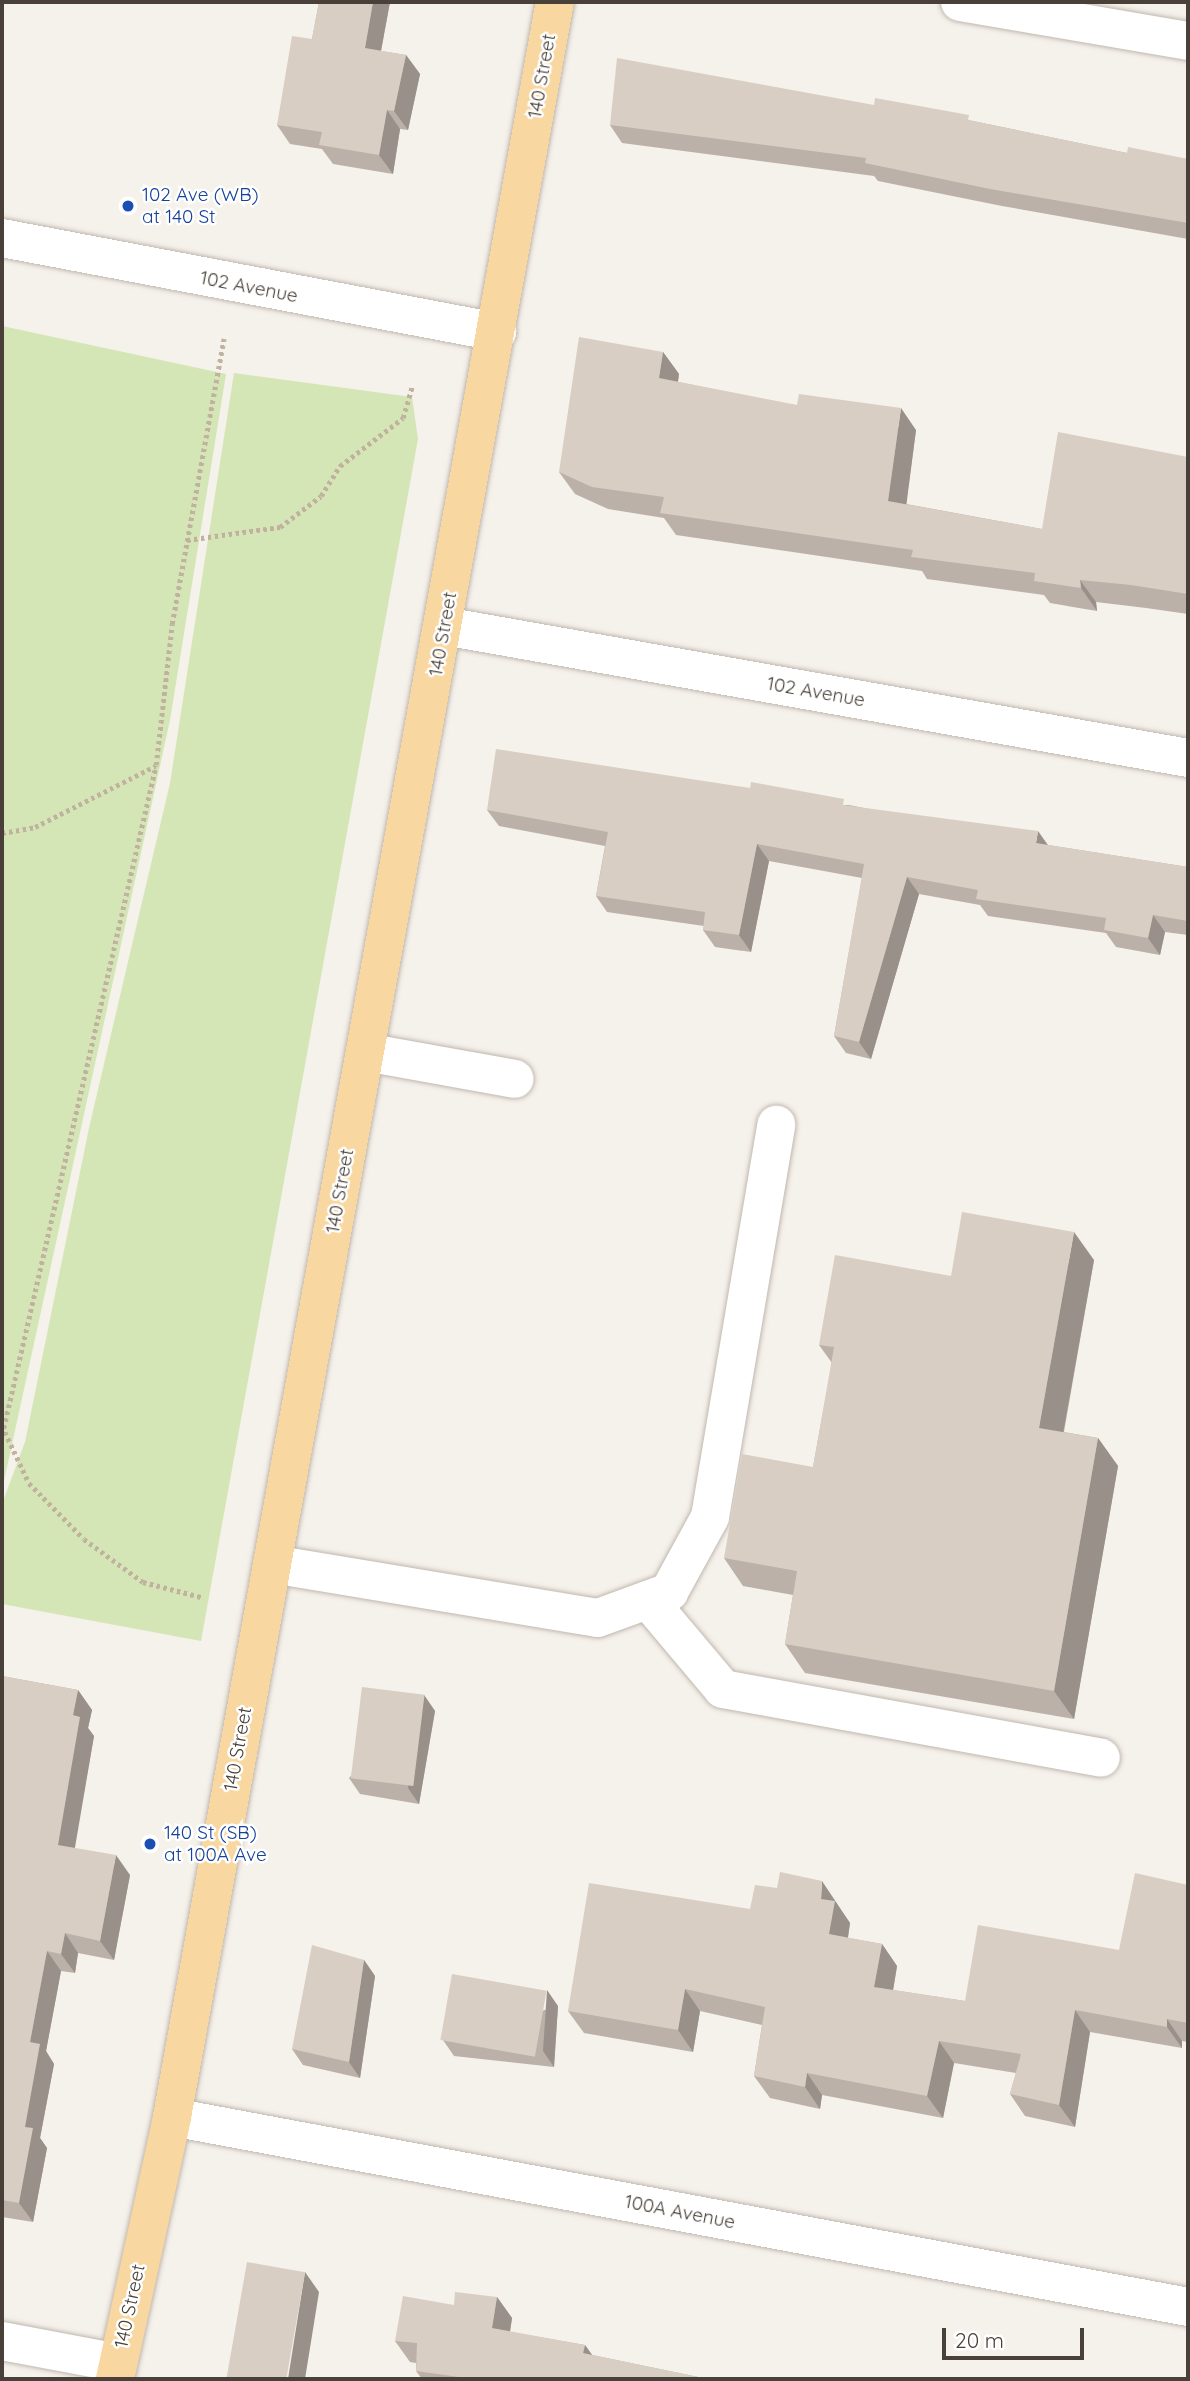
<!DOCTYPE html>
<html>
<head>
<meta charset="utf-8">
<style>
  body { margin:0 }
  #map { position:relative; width:1190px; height:2381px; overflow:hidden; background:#f5f1eb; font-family:Quicksand,sans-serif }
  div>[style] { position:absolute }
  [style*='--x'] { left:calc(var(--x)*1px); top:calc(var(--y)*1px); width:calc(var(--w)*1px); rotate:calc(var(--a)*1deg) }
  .green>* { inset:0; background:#d5e6b6 }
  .path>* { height:4.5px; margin-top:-2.25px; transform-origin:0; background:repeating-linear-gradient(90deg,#c1b2a0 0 3.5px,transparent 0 7px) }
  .roads { filter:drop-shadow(0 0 2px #c0b8ae) drop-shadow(0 0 2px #c0b8ae) }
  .minor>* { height:38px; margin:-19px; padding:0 19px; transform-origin:19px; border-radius:19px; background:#fff }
  .major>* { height:38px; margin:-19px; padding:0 19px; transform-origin:19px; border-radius:19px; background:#f9d7a0 }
  .wall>* { inset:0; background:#bbb1a9 }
  .shaded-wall>* { inset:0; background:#989089 }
  .building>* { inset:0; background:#d9cec4; transform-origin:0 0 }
  .dots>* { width:19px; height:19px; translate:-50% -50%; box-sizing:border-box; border:4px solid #fff; border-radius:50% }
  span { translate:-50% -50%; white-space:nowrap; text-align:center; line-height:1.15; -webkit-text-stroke:5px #fff; paint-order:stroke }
  .street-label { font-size:19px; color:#494139 }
  .transit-label { font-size:19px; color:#164399 }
  .left { translate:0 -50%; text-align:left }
  .frame { position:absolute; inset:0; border:4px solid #494139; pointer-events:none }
  .scale { position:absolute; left:942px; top:2328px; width:142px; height:32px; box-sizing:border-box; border:4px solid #494139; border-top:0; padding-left:9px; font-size:21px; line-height:24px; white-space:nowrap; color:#494139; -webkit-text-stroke:5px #fff; paint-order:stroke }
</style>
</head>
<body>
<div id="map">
  <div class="green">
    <i style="clip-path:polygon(2px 326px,226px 374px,170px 720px,2px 1490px)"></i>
    <i style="clip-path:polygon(234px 373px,412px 397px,418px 439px,201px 1641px,2px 1604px,2px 1504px,25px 1442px,89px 1128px,170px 783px)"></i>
  </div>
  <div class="path">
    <i style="--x:187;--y:540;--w:94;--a:-8"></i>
    <i style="--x:280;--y:527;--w:51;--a:-37.1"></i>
    <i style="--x:321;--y:496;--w:36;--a:-58"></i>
    <i style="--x:340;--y:466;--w:79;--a:-37.3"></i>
    <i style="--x:403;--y:418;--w:33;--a:-74"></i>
    <i style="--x:2;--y:833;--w:34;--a:-10"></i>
    <i style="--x:35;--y:827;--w:135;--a:-26.9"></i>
    <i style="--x:5;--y:1432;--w:56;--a:64.8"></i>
    <i style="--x:29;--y:1483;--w:78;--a:45.5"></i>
    <i style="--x:84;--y:1539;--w:73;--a:36.1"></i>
    <i style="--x:143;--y:1582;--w:60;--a:14.5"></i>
    <i style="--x:2;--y:1435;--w:687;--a:-77.06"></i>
    <i style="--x:156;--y:765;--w:142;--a:-83.5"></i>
    <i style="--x:172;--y:624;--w:290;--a:-79.7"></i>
  </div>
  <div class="roads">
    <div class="minor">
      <i style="--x:960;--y:2;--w:231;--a:9.7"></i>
      <i style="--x:2;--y:238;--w:504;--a:10.75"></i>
      <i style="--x:444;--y:626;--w:756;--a:10.06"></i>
      <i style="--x:365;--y:1052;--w:152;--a:10.2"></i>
      <i style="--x:272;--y:1564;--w:330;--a:9.4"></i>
      <i style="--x:598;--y:1618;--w:76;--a:-20.1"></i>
      <i style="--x:669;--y:1592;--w:85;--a:-61.3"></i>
      <i style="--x:710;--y:1517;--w:398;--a:-80.4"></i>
      <i style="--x:648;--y:1600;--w:116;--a:49.9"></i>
      <i style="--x:723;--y:1689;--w:384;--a:10.3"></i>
      <i style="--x:172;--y:2117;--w:1034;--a:10.59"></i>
      <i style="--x:2;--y:2341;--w:118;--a:10.7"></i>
    </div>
    <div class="major">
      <i style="--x:115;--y:2379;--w:268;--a:-77.7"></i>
      <i style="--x:172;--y:2117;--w:2149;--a:-79.74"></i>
    </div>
  </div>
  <div class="wall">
    <i style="clip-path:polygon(319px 2px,390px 2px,381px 51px,406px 55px,420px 74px,408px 130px,400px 129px,393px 174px,333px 164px,322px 149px,290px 144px,277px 125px,312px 39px)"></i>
    <i style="clip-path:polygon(874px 105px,973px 121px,1127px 153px,1188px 159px,1188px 239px,1002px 206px,878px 181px,874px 176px,622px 143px,610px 125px)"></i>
    <i style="clip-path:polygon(663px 352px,679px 374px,678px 382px,916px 430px,906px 504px,1042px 529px,1188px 457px,1188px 614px,1146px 608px,1096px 602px,1097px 611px,1050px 603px,1044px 595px,927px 579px,922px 571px,676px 535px,664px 518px,608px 509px,575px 494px,559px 472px)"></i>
    <i style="clip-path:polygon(849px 805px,1048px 845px,1188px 867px,1188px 935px,1165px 932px,1160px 955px,1116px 947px,1106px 933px,988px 916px,980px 905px,919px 894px,871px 1059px,846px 1053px,834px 1036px,862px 878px,769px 861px,751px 952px,715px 947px,703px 930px,704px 926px,607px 912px,596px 896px,605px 846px,499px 826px,487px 810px)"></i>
    <i style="clip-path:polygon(1094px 1260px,1064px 1432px,1098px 1438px,1118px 1466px,1074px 1719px,805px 1673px,785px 1644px,793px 1595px,743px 1586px,724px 1558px,813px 1467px,832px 1363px,819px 1345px,951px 1276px)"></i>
    <i style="clip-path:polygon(2px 1676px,78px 1690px,92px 1710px,88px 1728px,94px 1736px,74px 1848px,130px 1875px,114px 1960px,78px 1953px,75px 1973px,61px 1971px,46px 2051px,54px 2064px,40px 2138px,47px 2148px,33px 2222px,2px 2217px)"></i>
    <i style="clip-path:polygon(424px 1695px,435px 1711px,419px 1804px,360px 1794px,349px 1778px)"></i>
    <i style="clip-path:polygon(1188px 1885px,1188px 2042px,1182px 2041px,1182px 2048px,1090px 2032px,1075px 2127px,1025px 2116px,1010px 2094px,1016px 2073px,954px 2063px,943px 2118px,822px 2095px,820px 2109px,770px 2098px,754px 2076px,762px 2025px,700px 2011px,693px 2052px,584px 2033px,568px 2011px,750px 1909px,837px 1903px,837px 1905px,850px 1923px,848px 1938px,882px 1944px,897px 1966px,893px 1990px,965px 2001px,1119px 1950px)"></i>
    <i style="clip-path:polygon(364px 1960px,375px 1976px,360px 2078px,303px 2065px,292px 2049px)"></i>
    <i style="clip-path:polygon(558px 2006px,554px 2067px,454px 2056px,443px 2040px)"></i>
    <i style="clip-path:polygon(497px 2297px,512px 2318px,510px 2332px,585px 2345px,592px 2355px,708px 2379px,422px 2379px,416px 2371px,416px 2363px,410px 2362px,395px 2341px,454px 2305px)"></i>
  </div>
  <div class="shaded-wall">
    <i style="clip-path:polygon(373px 2px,390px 2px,378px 67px,365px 48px)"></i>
    <i style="clip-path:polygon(406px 55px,420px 74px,408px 130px,394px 111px)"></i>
    <i style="clip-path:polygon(387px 110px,400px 129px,393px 174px,379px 155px)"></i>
    <i style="clip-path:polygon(663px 352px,679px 374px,675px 401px,659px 378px)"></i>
    <i style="clip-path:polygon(901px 408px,916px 430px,904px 523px,888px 501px)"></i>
    <i style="clip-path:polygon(1080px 580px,1096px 602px,1097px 611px,1081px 588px)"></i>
    <i style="clip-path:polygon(1038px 831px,1050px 848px,1036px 843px)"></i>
    <i style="clip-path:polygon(757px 844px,769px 861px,751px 952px,739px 935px)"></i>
    <i style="clip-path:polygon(907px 877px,919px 894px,871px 1059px,859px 1042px)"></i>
    <i style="clip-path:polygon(1153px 915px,1165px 932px,1160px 955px,1148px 938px)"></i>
    <i style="clip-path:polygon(1074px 1232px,1094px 1260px,1059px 1456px,1039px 1428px)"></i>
    <i style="clip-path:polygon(1098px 1438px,1118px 1466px,1074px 1719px,1054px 1691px)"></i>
    <i style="clip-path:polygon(78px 1690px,92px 1710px,88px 1728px,94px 1736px,72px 1865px,58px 1845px,73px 1715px)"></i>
    <i style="clip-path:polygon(424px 1695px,435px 1711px,419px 1804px,408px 1788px)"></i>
    <i style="clip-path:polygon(116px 1855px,130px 1875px,114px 1960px,100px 1941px)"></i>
    <i style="clip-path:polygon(822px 1881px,850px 1923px,845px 1956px,829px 1934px,821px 1899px)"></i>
    <i style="clip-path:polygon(65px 1933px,78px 1953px,75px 1973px,61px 1954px)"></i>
    <i style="clip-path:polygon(882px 1944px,897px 1966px,890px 2009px,874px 1987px)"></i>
    <i style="clip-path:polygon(47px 1951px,61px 1971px,46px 2051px,54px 2064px,40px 2138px,47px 2148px,33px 2222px,19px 2203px,30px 2042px)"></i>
    <i style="clip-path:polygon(364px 1960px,375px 1976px,360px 2078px,349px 2062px)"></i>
    <i style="clip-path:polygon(685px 1989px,700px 2011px,693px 2052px,678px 2030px)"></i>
    <i style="clip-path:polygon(547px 1990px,558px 2006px,554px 2067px,543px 2051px)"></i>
    <i style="clip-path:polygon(1075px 2010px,1090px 2032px,1075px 2127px,1059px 2105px)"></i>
    <i style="clip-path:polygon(1167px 2019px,1182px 2041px,1182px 2048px,1167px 2027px)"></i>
    <i style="clip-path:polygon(939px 2041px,954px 2063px,943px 2118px,927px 2096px)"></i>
    <i style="clip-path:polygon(807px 2073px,822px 2095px,820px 2109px,805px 2087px)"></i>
    <i style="clip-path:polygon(305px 2272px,319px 2292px,305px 2379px,288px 2379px)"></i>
    <i style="clip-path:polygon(497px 2297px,512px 2318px,507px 2350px,492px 2328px)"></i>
    <i style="clip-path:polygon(585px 2345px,600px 2366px,583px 2353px)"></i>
  </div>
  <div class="building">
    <i style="clip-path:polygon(319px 2px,373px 2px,365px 48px,406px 55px,394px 111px,387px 110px,379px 155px,319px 145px,322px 132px,277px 125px,292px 36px,312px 39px)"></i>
    <i style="clip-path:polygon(617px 58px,874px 105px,875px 98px,969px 115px,968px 120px,1127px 153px,1128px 147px,1188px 159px,1188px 223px,990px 189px,865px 163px,866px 158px,610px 125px)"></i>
    <i style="clip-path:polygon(579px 337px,663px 352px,659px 378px,797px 405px,799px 394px,901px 408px,888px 501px,1042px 529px,1058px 432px,1188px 457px,1188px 594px,1131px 585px,1080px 580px,1081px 588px,1034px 581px,1035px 573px,911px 557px,913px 550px,660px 513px,664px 497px,592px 487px,559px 472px)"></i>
    <i style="clip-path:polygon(496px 749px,750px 788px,751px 782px,844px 799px,843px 805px,1038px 831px,1036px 843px,1188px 867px,1188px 921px,1153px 915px,1148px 938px,1104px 930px,1106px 918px,976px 899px,978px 890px,907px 877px,859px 1042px,834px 1036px,864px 864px,757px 844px,739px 935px,703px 930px,705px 912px,596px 896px,608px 832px,487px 810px)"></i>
    <i style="clip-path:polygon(962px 1212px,1074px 1232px,1039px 1428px,1098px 1438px,1054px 1691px,785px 1644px,797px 1571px,724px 1558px,742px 1454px,813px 1467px,834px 1347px,819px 1345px,835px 1255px,951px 1276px)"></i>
    <i style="clip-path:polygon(2px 1676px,78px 1690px,73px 1715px,80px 1717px,58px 1845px,116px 1855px,100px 1941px,65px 1933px,61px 1954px,47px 1951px,30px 2042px,40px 2044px,25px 2127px,33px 2128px,19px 2203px,2px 2200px)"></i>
    <i style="left:362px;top:1687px;width:63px;height:92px;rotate:7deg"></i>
    <i style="clip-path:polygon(780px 1872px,822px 1881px,821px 1899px,835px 1901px,829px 1934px,882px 1944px,874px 1987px,965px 2001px,978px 1925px,1119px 1950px,1135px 1873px,1188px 1885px,1188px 2023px,1167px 2019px,1167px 2027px,1075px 2010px,1059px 2105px,1010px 2094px,1021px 2054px,939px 2041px,927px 2096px,807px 2073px,805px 2087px,754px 2076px,765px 2007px,685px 1989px,678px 2030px,568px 2011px,589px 1883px,750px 1909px,755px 1885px,777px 1888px)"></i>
    <i style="clip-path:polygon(312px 1945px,364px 1960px,349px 2062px,292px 2049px)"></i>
    <i style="left:452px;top:1974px;width:96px;height:67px;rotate:10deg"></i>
    <i style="left:247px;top:2262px;width:59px;height:119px;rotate:10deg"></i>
    <i style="clip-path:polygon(455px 2292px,497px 2297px,492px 2328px,585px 2345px,583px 2353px,708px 2379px,473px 2379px,416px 2371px,417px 2343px,395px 2341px,403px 2296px,454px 2305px)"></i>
  </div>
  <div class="dots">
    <i style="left:128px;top:206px;background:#1a4fb4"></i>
    <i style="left:150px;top:1844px;background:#1a4fb4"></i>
  </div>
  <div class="street-label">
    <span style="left:542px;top:76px;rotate:-80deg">140 Street</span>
    <span style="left:249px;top:287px;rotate:11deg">102 Avenue</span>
    <span style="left:443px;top:634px;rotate:-80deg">140 Street</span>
    <span style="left:816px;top:692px;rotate:10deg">102 Avenue</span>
    <span style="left:340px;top:1191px;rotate:-80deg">140 Street</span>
    <span style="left:238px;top:1749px;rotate:-80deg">140 Street</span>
    <span style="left:680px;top:2212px;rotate:11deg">100A Avenue</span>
    <span style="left:130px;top:2306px;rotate:-78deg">140 Street</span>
  </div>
  <div class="transit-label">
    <span class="left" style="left:142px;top:206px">102 Ave (WB)<br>at 140 St</span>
    <span class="left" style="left:164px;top:1844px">140 St (SB)<br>at 100A Ave</span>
  </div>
  <div class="frame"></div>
  <div class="scale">20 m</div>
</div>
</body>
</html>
